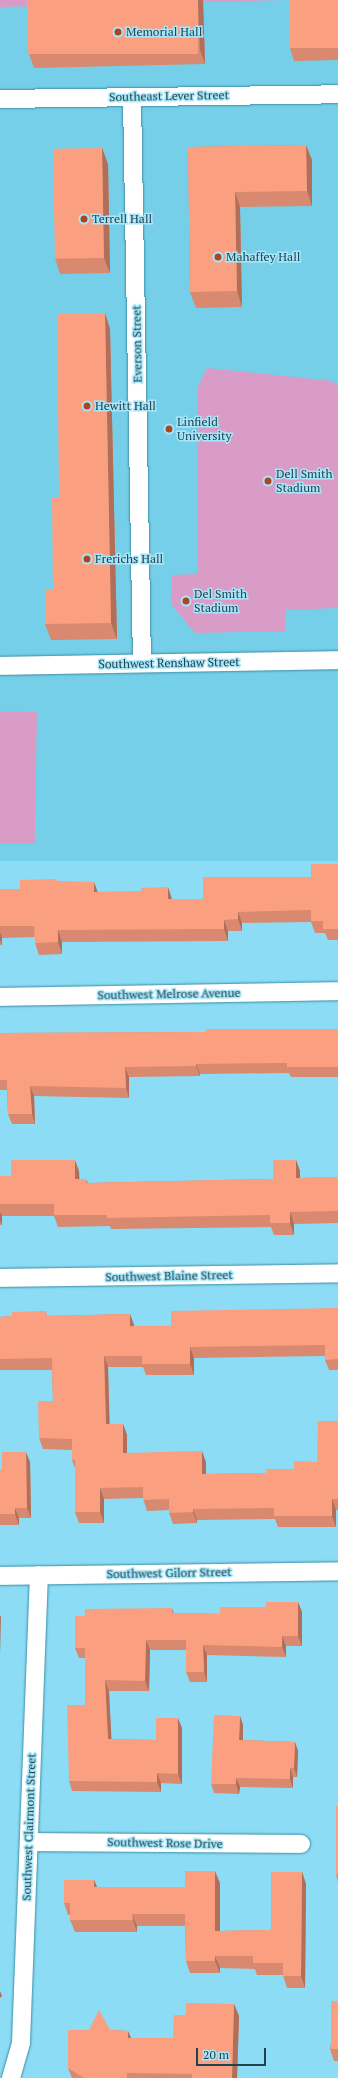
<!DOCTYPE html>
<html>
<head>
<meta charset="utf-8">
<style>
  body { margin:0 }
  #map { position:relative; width:338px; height:2078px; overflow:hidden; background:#8bdcf4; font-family:"PT Serif",serif }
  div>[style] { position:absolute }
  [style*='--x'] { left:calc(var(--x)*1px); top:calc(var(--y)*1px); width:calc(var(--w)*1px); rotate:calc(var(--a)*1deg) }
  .built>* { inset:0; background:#75cfe9; transform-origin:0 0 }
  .green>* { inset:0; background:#d99cc6; transform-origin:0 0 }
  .roads { filter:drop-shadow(0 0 1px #3b8ea4) drop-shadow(0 0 1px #3b8ea4) }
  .minor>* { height:18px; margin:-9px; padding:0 9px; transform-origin:9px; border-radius:9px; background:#fff }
  .wall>* { inset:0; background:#d8896f }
  .shaded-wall>* { inset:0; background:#b06f5a }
  .building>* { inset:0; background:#fb9f81; transform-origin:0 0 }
  .dots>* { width:11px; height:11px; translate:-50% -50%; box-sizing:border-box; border:2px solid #a7e6fa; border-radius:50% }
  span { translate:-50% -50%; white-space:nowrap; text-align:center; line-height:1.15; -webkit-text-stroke:3px #a7e6fa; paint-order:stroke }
  .poi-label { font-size:12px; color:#20424c }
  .left { translate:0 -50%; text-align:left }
  .street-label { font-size:12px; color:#20424c }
  .scale { position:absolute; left:196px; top:2048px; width:70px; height:18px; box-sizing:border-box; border:2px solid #20424c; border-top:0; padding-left:5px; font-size:12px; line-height:14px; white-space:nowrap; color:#20424c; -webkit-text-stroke:3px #a7e6fa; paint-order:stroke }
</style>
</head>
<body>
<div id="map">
  <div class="built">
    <i style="left:0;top:0;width:338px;height:861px"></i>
  </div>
  <div class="green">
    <i style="clip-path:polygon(0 0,288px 0,0 7px)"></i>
    <i style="clip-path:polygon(207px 368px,333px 381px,338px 386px,338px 608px,285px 610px,285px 631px,195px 633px,171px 604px,172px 575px,197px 574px,197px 388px)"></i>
    <i style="left:37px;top:712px;width:132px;height:37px;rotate:91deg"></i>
  </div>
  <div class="roads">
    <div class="minor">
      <i style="--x:132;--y:97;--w:566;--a:88.99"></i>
      <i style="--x:0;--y:99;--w:338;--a:-0.8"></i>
      <i style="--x:0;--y:666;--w:338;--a:-1"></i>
      <i style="--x:0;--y:997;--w:338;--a:-1"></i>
      <i style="--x:0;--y:1278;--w:338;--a:-0.8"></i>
      <i style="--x:0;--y:1576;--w:338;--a:-0.8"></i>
      <i style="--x:29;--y:1842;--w:272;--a:0.4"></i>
      <i style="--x:11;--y:2078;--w:37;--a:-74"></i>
      <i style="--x:21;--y:2042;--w:467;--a:-87.8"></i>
    </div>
  </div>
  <div class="wall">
    <i style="clip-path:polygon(203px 0,205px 64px,34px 68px,29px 54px)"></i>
    <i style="clip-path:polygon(338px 0,338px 60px,294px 61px,290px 48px)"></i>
    <i style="clip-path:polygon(306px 145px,312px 160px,312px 206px,240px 207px,242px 307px,196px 308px,190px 292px,188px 147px)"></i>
    <i style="clip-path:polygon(102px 148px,108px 164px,110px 273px,60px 274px,55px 258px)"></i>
    <i style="clip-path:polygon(105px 313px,110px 329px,117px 639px,51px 640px,45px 624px,53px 590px,59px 497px)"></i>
    <i style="clip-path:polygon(338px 864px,338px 940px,328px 940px,325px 933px,315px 933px,311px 922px,242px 923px,242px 931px,228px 931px,228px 941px,62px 942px,62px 954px,39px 955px,35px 943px,35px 937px,2px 938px,2px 945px,0 945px,0 889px,20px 889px,57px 881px,98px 892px,172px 899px,203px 899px,311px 877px)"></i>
    <i style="clip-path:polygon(338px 1029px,338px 1077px,291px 1077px,289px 1073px,200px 1074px,200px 1076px,129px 1077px,129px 1098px,34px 1096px,35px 1124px,12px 1124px,8px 1114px,7px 1090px,0 1090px,0 1033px,206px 1032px)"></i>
    <i style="clip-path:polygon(296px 1160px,300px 1171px,300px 1178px,338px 1177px,338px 1223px,294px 1224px,294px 1235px,274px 1235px,271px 1227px,111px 1229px,110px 1226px,58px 1227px,54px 1216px,2px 1216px,2px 1225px,0 1225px,0 1176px,11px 1176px,79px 1171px,79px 1179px,86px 1179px,88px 1183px,273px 1179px)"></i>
    <i style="clip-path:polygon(338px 1308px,338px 1370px,329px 1370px,325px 1360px,325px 1356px,194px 1358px,194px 1375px,146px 1375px,143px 1367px,108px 1367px,109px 1424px,123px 1424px,127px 1435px,127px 1453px,206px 1462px,206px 1474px,266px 1473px,294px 1469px,317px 1462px,338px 1421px,338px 1510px,336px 1510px,336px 1527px,278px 1527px,275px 1519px,197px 1520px,197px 1523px,173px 1524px,169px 1513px,169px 1510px,147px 1511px,143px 1498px,104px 1499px,104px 1523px,79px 1523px,75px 1512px,75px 1468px,72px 1460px,72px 1450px,43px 1449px,39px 1438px,53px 1401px,52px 1370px,0 1370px,0 1317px,12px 1316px,46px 1311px,47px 1316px,130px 1314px,134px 1326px,171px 1326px)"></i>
    <i style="clip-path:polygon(30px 1462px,31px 1518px,19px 1518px,19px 1525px,0 1525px,0 1470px)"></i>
    <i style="clip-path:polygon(298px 1602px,302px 1612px,302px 1646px,286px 1646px,286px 1657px,207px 1655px,207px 1682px,190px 1682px,186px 1672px,186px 1650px,150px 1650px,149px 1691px,109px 1691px,111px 1739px,156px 1740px,182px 1728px,182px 1784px,161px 1783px,161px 1792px,72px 1791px,69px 1781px,85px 1705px,85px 1658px,79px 1658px,75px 1648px,85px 1616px,172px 1608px,174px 1613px,220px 1614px)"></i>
    <i style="clip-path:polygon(240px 1716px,243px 1725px,243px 1740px,295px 1742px,298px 1751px,297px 1777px,293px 1777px,293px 1788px,240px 1787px,239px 1794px,214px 1793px,211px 1784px)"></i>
    <i style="clip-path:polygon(338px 1806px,338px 1882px,336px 1875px)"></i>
    <i style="clip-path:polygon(302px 1872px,306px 1884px,305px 1988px,287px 1988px,283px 1975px,257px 1975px,255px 1969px,220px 1968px,220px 1973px,190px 1973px,186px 1961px,185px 1926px,137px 1926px,137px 1932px,75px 1932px,70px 1920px,70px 1915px,68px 1915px,64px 1903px,94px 1880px,97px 1887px,185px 1887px,220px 1883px,220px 1931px,271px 1930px)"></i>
    <i style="clip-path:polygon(338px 2001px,338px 2061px,334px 2061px,330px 2049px)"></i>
    <i style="clip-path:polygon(234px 2004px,239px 2016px,237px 2078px,72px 2078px,68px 2068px,110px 2030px,128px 2031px,131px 2038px,173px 2038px,186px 2015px)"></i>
  </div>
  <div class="shaded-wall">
    <i style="clip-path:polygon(198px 0,203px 0,205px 64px,200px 50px)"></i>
    <i style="clip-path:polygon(306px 145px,312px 160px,312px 206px,307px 191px)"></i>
    <i style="clip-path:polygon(102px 148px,108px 164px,110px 273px,104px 258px)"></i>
    <i style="clip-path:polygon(235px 192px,240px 207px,242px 307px,237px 291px)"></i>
    <i style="clip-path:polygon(105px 313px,110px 329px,117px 639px,111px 623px)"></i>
    <i style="clip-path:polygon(94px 882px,98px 893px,94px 892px)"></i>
    <i style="clip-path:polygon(168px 887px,172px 899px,172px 911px,168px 899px)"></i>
    <i style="clip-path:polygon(238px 912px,242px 923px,242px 931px,238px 919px)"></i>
    <i style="clip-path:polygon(224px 920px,228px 931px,228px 941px,224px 929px)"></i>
    <i style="clip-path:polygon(58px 930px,62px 942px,62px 954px,58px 942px)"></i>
    <i style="clip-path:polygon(0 932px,2px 938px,2px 945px,0 939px)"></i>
    <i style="clip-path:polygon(196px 1064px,200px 1074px,200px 1076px,196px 1066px)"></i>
    <i style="clip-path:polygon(125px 1067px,129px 1077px,129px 1098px,126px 1088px)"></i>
    <i style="clip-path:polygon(30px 1086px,34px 1096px,35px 1124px,32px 1114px)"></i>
    <i style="clip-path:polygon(75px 1160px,79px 1171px,80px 1190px,75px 1179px)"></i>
    <i style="clip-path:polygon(296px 1160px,300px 1171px,300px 1190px,296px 1178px)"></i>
    <i style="clip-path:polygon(0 1212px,2px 1216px,2px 1225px,0 1220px)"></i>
    <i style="clip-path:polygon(290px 1212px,294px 1224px,294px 1235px,290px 1223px)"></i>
    <i style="clip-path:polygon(130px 1314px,134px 1325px,134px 1337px,130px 1326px)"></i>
    <i style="clip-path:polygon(190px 1347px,194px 1358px,194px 1375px,190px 1364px)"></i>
    <i style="clip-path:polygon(104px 1356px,108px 1367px,110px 1435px,106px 1424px)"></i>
    <i style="clip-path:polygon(123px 1424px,127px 1435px,127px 1464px,123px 1453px)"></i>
    <i style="clip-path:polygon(202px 1451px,206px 1462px,206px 1485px,202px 1474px)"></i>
    <i style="clip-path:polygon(26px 1452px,30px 1462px,31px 1518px,27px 1508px)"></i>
    <i style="clip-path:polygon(100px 1488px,104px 1499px,104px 1523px,100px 1512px)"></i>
    <i style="clip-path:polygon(332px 1499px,336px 1510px,336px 1527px,332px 1516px)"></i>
    <i style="clip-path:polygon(15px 1508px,19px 1518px,19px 1525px,15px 1514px)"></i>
    <i style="clip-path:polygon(193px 1509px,197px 1520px,197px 1523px,193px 1512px)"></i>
    <i style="clip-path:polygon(298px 1602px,302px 1612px,302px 1646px,298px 1636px)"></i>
    <i style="clip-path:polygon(0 1615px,1px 1617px,0 1656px)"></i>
    <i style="clip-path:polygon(282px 1636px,286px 1646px,286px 1657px,282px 1647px)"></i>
    <i style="clip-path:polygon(146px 1640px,150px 1650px,149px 1691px,145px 1681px)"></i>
    <i style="clip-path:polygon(203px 1645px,207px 1655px,207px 1682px,204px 1672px)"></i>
    <i style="clip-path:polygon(105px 1680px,109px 1691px,112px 1749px,108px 1739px)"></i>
    <i style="clip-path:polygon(240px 1716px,243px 1725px,243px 1750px,239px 1740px)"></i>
    <i style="clip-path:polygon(178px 1718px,182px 1728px,182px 1784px,178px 1774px)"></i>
    <i style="clip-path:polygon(295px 1742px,298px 1751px,297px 1777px,294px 1768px)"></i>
    <i style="clip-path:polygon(290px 1768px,293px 1777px,293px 1788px,290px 1779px)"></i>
    <i style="clip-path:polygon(157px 1773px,161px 1783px,161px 1792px,157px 1782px)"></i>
    <i style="clip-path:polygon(236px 1778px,240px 1787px,239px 1794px,236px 1784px)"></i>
    <i style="clip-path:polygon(215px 1871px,220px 1883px,220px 1943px,215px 1931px)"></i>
    <i style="clip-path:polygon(302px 1872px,306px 1884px,305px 1988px,301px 1976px)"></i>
    <i style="clip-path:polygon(94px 1880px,99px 1892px,94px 1887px)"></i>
    <i style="clip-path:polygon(132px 1914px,137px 1926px,137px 1932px,133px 1920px)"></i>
    <i style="clip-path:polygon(215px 1956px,220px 1968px,220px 1973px,215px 1961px)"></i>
    <i style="clip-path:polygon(0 1991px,2px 1996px,0 1998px)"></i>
    <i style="clip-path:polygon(234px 2004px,239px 2016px,237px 2078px,232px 2078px)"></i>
    <i style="clip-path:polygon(128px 2031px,133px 2043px,128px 2038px)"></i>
  </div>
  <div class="building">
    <i style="left:27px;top:0;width:171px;height:54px"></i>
    <i style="left:289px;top:0;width:49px;height:48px"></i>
    <i style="clip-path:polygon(306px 145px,307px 191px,235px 192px,237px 291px,190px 292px,188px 147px)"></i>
    <i style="left:102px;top:148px;width:110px;height:49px;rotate:89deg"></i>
    <i style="clip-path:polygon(105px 313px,111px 623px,45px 624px,45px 590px,53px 590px,52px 497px,59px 497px,57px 314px)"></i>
    <i style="clip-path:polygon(311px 864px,338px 864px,338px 929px,323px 929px,323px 921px,311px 921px,311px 910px,238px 912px,238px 919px,224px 920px,224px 929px,58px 930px,58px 942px,35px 943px,34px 926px,0 926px,0 889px,20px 889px,20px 880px,57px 879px,57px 881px,94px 882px,94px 892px,141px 891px,141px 888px,168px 887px,168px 899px,203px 899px,203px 877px,311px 877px)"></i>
    <i style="clip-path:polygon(206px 1029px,338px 1029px,338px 1067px,287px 1067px,287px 1063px,196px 1064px,196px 1066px,125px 1067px,126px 1088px,30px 1086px,32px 1114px,8px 1114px,7px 1080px,0 1080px,0 1033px,206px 1032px)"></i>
    <i style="clip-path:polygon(11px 1160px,75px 1160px,75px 1179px,86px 1179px,86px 1183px,273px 1179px,273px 1160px,296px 1160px,296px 1178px,338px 1177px,338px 1211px,290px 1212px,290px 1223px,270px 1223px,270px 1215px,107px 1218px,107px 1215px,54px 1215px,54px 1204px,0 1204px,0 1176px,11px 1176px)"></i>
    <i style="clip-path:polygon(338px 1308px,338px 1359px,325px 1360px,325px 1345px,190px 1347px,190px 1364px,142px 1364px,142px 1356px,104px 1356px,106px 1424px,123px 1424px,123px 1453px,202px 1451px,202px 1474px,266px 1473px,266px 1469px,294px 1469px,294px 1461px,317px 1462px,318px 1421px,338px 1421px,338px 1499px,332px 1499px,332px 1516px,274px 1516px,274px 1508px,193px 1509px,193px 1512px,169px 1513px,169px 1499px,143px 1500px,143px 1487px,100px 1488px,100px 1512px,75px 1512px,75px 1460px,72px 1460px,72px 1439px,39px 1438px,38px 1401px,53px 1401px,52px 1358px,0 1359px,0 1317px,12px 1316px,12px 1312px,46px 1311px,46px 1316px,130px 1314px,130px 1326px,171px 1326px,171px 1311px)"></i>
    <i style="clip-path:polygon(2px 1452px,26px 1452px,27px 1508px,15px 1508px,15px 1514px,0 1514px,0 1470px,2px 1470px)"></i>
    <i style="clip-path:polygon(266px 1602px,298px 1602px,298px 1636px,282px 1636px,282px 1647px,203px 1645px,204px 1672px,186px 1672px,186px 1640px,146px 1640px,145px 1681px,105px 1680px,108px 1739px,156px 1740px,156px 1718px,178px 1718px,178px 1774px,157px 1773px,157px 1782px,69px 1781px,67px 1705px,85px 1705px,85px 1648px,75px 1648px,75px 1616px,85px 1616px,85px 1609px,172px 1608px,172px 1613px,220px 1614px,220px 1607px,266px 1607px)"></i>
    <i style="clip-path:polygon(214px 1715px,240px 1716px,239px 1740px,295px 1742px,294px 1768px,290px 1768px,290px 1779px,236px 1778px,236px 1784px,211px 1784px)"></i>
    <i style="left:336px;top:1806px;width:2px;height:69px"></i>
    <i style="clip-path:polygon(185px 1871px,215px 1871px,215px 1931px,271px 1930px,271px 1872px,302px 1872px,301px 1976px,283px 1976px,283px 1963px,253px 1963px,253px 1956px,215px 1956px,215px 1961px,186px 1961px,185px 1914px,132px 1914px,133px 1920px,70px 1920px,70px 1903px,64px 1903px,64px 1880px,94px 1880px,94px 1887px,185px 1887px)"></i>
    <i style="left:331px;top:2001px;width:7px;height:48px"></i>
    <i style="clip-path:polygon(186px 2003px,234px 2004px,232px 2078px,192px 2078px,192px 2074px,127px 2073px,127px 2078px,84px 2078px,68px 2068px,68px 2030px,89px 2030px,99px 2010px,110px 2030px,128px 2031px,128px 2038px,173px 2038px,174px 2015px,186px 2015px)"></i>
  </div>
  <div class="dots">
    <i style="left:118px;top:32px;background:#ac4521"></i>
    <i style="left:84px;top:219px;background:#ac4521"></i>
    <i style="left:218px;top:257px;background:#ac4521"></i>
    <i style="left:87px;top:406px;background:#ac4521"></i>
    <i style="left:169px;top:429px;background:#ac4521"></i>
    <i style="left:268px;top:481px;background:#ac4521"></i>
    <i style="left:87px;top:559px;background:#ac4521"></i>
    <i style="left:186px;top:601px;background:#ac4521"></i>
  </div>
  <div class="poi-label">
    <span class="left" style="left:126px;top:32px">Memorial Hall</span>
    <span class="left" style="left:92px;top:219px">Terrell Hall</span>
    <span class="left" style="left:226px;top:257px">Mahaffey Hall</span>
    <span class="left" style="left:95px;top:406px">Hewitt Hall</span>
    <span class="left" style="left:177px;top:429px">Linfield<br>University</span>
    <span class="left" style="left:276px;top:481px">Dell Smith<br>Stadium</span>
    <span class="left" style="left:95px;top:559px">Frerichs Hall</span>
    <span class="left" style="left:194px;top:601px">Del Smith<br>Stadium</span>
  </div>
  <div class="street-label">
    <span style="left:169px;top:96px;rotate:-1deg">Southeast Lever Street</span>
    <span style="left:137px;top:344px;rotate:-91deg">Everson Street</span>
    <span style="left:169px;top:663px;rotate:-1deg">Southwest Renshaw Street</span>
    <span style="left:169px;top:994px;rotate:-1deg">Southwest Melrose Avenue</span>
    <span style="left:169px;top:1276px;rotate:-1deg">Southwest Blaine Street</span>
    <span style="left:169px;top:1573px;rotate:-1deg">Southwest Gilorr Street</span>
    <span style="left:29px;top:1827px;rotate:-88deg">Southwest Clairmont Street</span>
    <span style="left:165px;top:1843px;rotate:1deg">Southwest Rose Drive</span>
  </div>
  <div class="scale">20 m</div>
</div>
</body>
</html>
